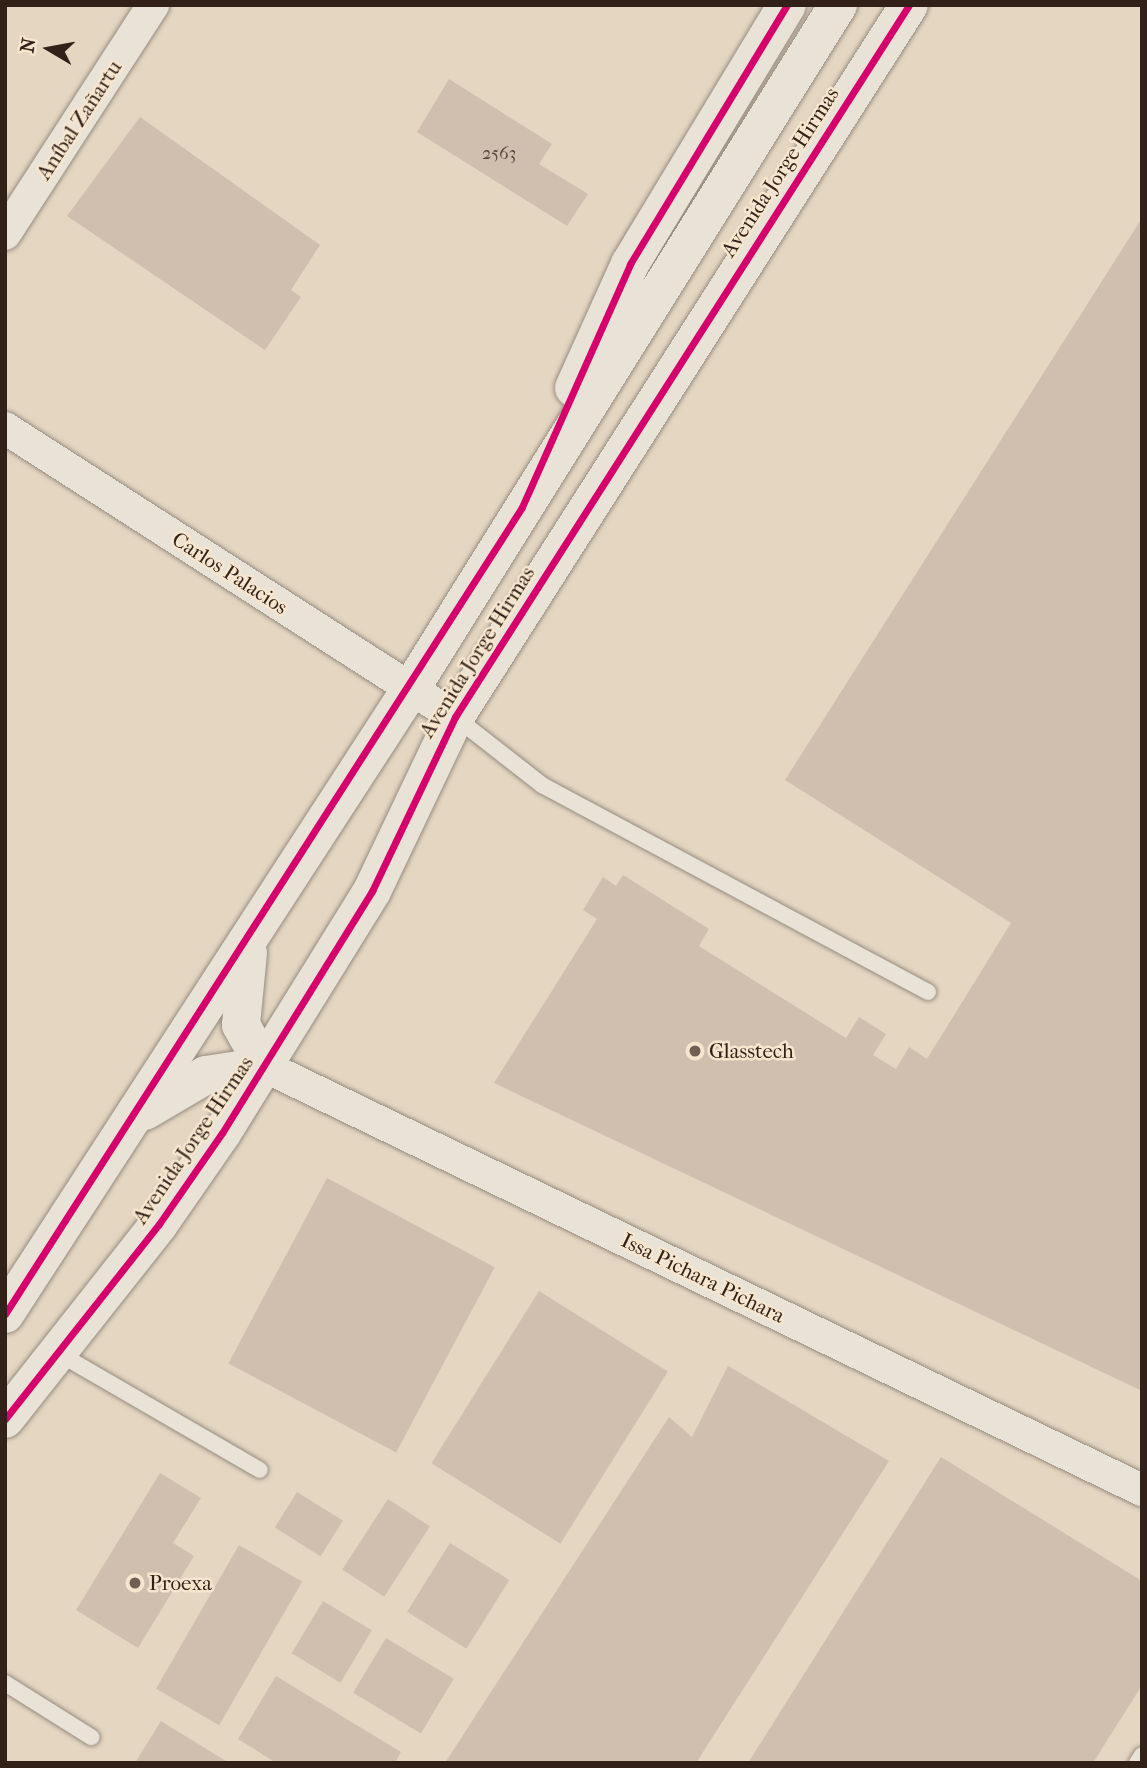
<!DOCTYPE html>
<html>
<head>
<meta charset="utf-8">
<style>
  body { margin:0 }
  #map { position:relative; width:1147px; height:1768px; overflow:hidden; background:#e4d6c1; font-family:"IM FELL French Canon",serif }
  div>[style] { position:absolute }
  [style*='--x'] { left:calc(var(--x)*1px); top:calc(var(--y)*1px); width:calc(var(--w)*1px); rotate:calc(var(--a)*1deg) }
  .building>* { inset:0; background:#d0bfaf; transform-origin:0 0 }
  .roads { filter:drop-shadow(0 0 2px #968c80) drop-shadow(0 0 2px #968c80) }
  .lane>* { height:16px; margin:-8px; padding:0 8px; transform-origin:8px; border-radius:8px; background:#e9e2d7 }
  .street>* { height:32px; margin:-16px; padding:0 16px; transform-origin:16px; border-radius:16px; background:#e9e2d7 }
  .secondary>* { height:38px; margin:-19px; padding:0 19px; transform-origin:19px; border-radius:19px; background:#e9e2d7 }
  .cycleway>* { height:7px; margin:-3.5px; padding:0 3.5px; transform-origin:3.5px; border-radius:3.5px; background:#d6006c }
  .dots>* { width:19px; height:19px; translate:-50% -50%; box-sizing:border-box; border:4px solid #f7e6ce; border-radius:50% }
  span { translate:-50% -50%; white-space:nowrap; text-align:center; line-height:1.15; -webkit-text-stroke:5px #f7e6ce; paint-order:stroke }
  .number-label { font-size:18px; color:#5a483e }
  .number-label span { -webkit-text-stroke-width:0 }
  .street-label { font-size:21px; color:#322119 }
  .poi-label { font-size:21px; color:#322119 }
  .left { translate:0 -50%; text-align:left }
  .frame { position:absolute; inset:0; border:7px solid #322119; pointer-events:none }
  .north { position:absolute; left:14px; top:14px; width:70px; height:70px; -webkit-text-stroke:5px #f7e6ce; paint-order:stroke; rotate:280deg; font-size:19px; font-weight:700; line-height:28px; text-align:center; color:#322119 }
  .north::after { content:''; display:block; margin:auto; width:24px; height:32px; background:#322119; clip-path:polygon(50% 0,100% 100%,50% 72%,0 100%) }
</style>
</head>
<body>
<div id="map">
  <div class="building">
    <i style="clip-path:polygon(449px 79px,552px 144px,539px 164px,588px 194px,567px 226px,417px 132px)"></i>
    <i style="clip-path:polygon(140px 117px,320px 245px,291px 290px,301px 297px,265px 350px,67px 216px)"></i>
    <i style="clip-path:polygon(1142px 218px,1142px 1391px,494px 1083px,597px 919px,583px 910px,603px 877px,616px 886px,623px 875px,709px 929px,699px 946px,846px 1038px,859px 1017px,886px 1034px,873px 1055px,896px 1069px,909px 1047px,927px 1059px,1011px 923px,785px 780px)"></i>
    <i style="left:327px;top:1178px;width:190px;height:210px;rotate:28deg"></i>
    <i style="left:539px;top:1291px;width:152px;height:203px;rotate:32deg"></i>
    <i style="clip-path:polygon(728px 1366px,889px 1461px,696px 1763px,445px 1763px,669px 1417px,692px 1437px)"></i>
    <i style="clip-path:polygon(941px 1457px,1142px 1581px,1142px 1685px,1093px 1763px,748px 1763px)"></i>
    <i style="clip-path:polygon(160px 1473px,201px 1498px,173px 1543px,194px 1556px,138px 1648px,76px 1610px)"></i>
    <i style="left:297px;top:1492px;width:54px;height:42px;rotate:32deg"></i>
    <i style="left:388px;top:1499px;width:50px;height:84px;rotate:33deg"></i>
    <i style="left:450px;top:1543px;width:70px;height:81px;rotate:32deg"></i>
    <i style="left:239px;top:1545px;width:73px;height:166px;rotate:30deg"></i>
    <i style="left:323px;top:1601px;width:57px;height:61px;rotate:31deg"></i>
    <i style="left:386px;top:1638px;width:79px;height:64px;rotate:31deg"></i>
    <i style="clip-path:polygon(276px 1676px,401px 1752px,395px 1763px,276px 1763px,238px 1739px)"></i>
    <i style="clip-path:polygon(161px 1721px,229px 1763px,135px 1763px)"></i>
  </div>
  <div class="roads">
    <div class="lane">
      <i style="--x:455;--y:717;--w:110;--a:38"></i>
      <i style="--x:542;--y:785;--w:438;--a:28.2"></i>
      <i style="--x:58;--y:1353;--w:233;--a:30.1"></i>
      <i style="--x:5;--y:1683;--w:102;--a:32.1"></i>
      <i style="--x:1137;--y:1763;--w:9;--a:-58"></i>
    </div>
    <div class="street">
      <i style="--x:5;--y:234;--w:273;--a:-57.1"></i>
      <i style="--x:5;--y:428;--w:535;--a:32.71"></i>
      <i style="--x:264;--y:1066;--w:975;--a:25.78"></i>
    </div>
    <div class="secondary">
      <i style="--x:574;--y:388;--w:136;--a:-65.7"></i>
      <i style="--x:630;--y:264;--w:303;--a:-58.8"></i>
      <i style="--x:248;--y:953;--w:72;--a:95.6"></i>
      <i style="--x:241;--y:1025;--w:47;--a:60.7"></i>
      <i style="--x:145;--y:1111;--w:71;--a:-30.5"></i>
      <i style="--x:206;--y:1075;--w:59;--a:-8.8"></i>
      <i style="--x:5;--y:1314;--w:744;--a:-57.01"></i>
      <i style="--x:410;--y:690;--w:808;--a:-58"></i>
      <i style="--x:5;--y:1419;--w:248;--a:-51.7"></i>
      <i style="--x:159;--y:1224;--w:111;--a:-55.3"></i>
      <i style="--x:222;--y:1133;--w:285;--a:-58.2"></i>
      <i style="--x:372;--y:891;--w:193;--a:-64.5"></i>
      <i style="--x:455;--y:717;--w:844;--a:-57.48"></i>
    </div>
  </div>
  <div class="cycleway">
    <i style="--x:5;--y:1314;--w:958;--a:-57.35"></i>
    <i style="--x:522;--y:507;--w:266;--a:-66"></i>
    <i style="--x:630;--y:264;--w:303;--a:-58.8"></i>
    <i style="--x:5;--y:1419;--w:248;--a:-51.7"></i>
    <i style="--x:159;--y:1224;--w:111;--a:-55.3"></i>
    <i style="--x:222;--y:1133;--w:285;--a:-58.2"></i>
    <i style="--x:372;--y:891;--w:193;--a:-64.5"></i>
    <i style="--x:455;--y:717;--w:844;--a:-57.48"></i>
  </div>
  <div class="dots">
    <i style="left:695px;top:1051px;background:#706054"></i>
    <i style="left:135px;top:1583px;background:#706054"></i>
  </div>
  <div class="number-label">
    <span style="left:499px;top:154px">2563</span>
  </div>
  <div class="street-label">
    <span style="left:79px;top:120px;rotate:-57deg">Aníbal Zañartu</span>
    <span style="left:780px;top:172px;rotate:-57deg">Avenida Jorge Hirmas</span>
    <span style="left:230px;top:573px;rotate:33deg">Carlos Palacios</span>
    <span style="left:477px;top:652px;rotate:-58deg">Avenida Jorge Hirmas</span>
    <span style="left:193px;top:1140px;rotate:-56deg">Avenida Jorge Hirmas</span>
    <span style="left:703px;top:1278px;rotate:26deg">Issa Pichara Pichara</span>
  </div>
  <div class="poi-label">
    <span class="left" style="left:709px;top:1051px">Glasstech</span>
    <span class="left" style="left:149px;top:1583px">Proexa</span>
  </div>
  <div class="frame"></div>
  <div class="north">N</div>
</div>
</body>
</html>
